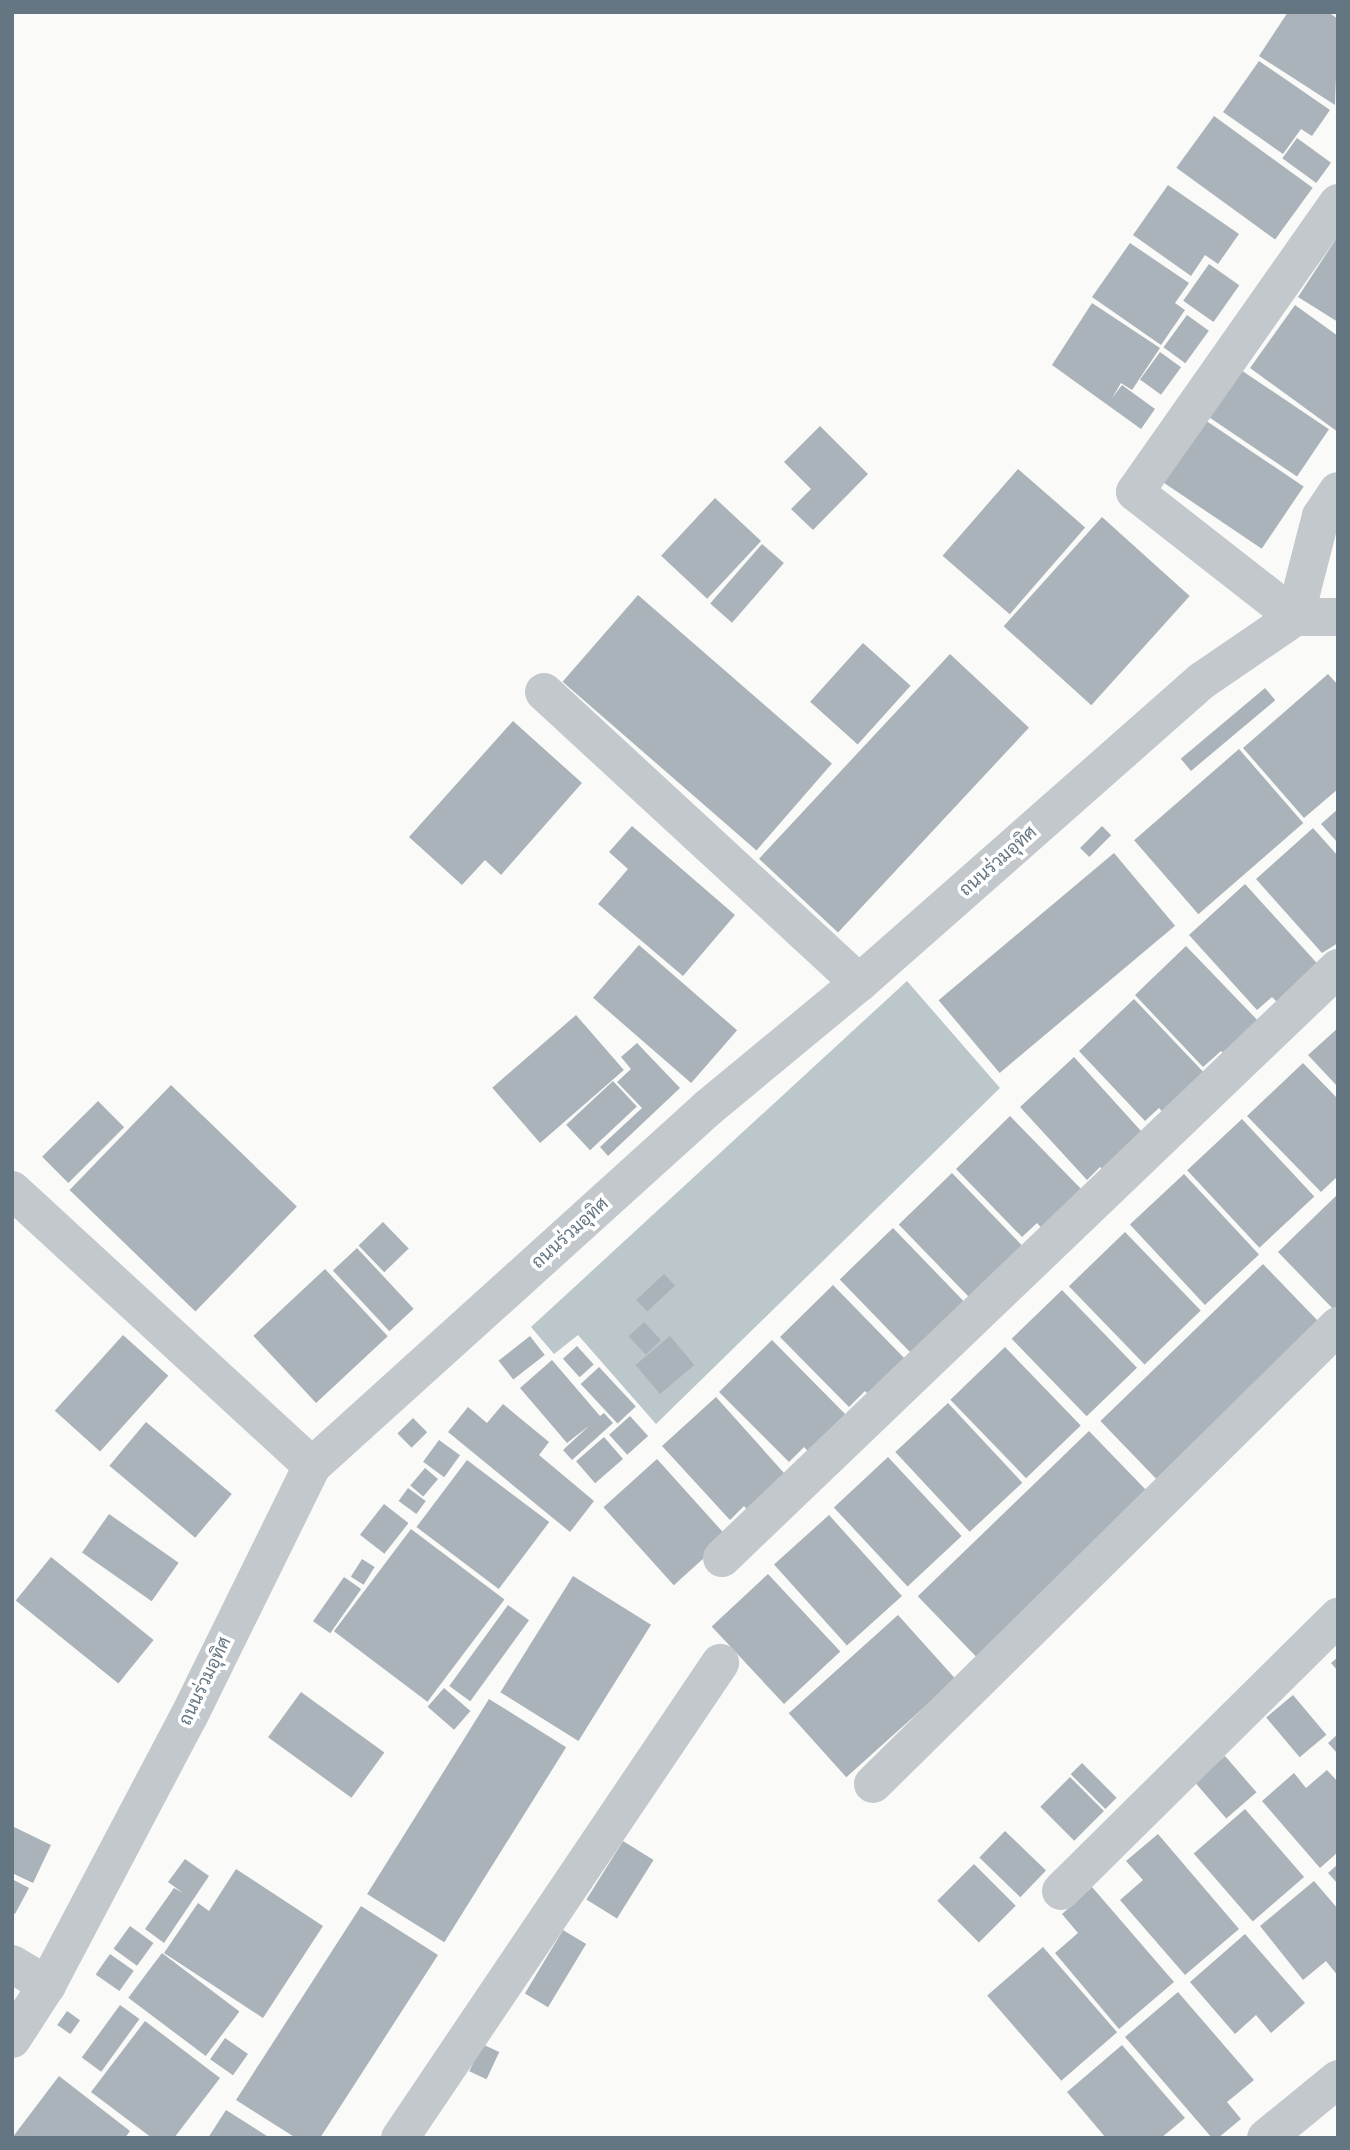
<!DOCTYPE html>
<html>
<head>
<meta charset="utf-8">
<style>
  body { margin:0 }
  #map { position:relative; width:1350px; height:2150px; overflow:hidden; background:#fafaf8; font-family:Figtree,Sarabun,sans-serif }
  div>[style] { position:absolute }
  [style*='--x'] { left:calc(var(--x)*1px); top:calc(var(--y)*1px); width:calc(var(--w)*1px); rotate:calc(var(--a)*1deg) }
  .water>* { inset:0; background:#bbc7cb }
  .building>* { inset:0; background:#aab3b9; transform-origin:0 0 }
  .minor>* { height:38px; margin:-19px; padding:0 19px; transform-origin:19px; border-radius:19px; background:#c3c8cc }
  span { translate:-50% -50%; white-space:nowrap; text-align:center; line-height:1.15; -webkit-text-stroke:7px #fff; paint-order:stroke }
  .street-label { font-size:18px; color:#657683 }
  .frame { position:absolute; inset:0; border:14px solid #657683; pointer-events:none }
</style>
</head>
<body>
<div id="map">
  <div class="water">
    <i style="clip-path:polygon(907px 981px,1000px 1088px,656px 1424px,578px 1335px,554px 1354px,531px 1327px)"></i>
  </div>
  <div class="building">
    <i style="clip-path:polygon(1288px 12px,1328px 12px,1338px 19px,1335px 105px,1259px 56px)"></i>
    <i style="clip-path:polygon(1259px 61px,1330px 110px,1312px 136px,1301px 129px,1283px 154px,1223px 112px)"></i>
    <i style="left:1214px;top:116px;width:122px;height:64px;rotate:36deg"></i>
    <i style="left:1297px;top:138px;width:42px;height:25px;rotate:36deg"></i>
    <i style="clip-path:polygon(1168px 185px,1239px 234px,1218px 264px,1205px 255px,1191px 276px,1133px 235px)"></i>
    <i style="clip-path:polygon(1336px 239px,1338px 240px,1338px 322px,1298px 297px)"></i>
    <i style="clip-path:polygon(1130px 243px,1189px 283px,1175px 303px,1185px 310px,1161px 345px,1092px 297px)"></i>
    <i style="left:1209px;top:264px;width:37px;height:45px;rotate:35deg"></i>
    <i style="clip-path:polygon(1092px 303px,1160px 348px,1132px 390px,1121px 383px,1112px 398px,1122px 385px,1155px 409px,1141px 429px,1052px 365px)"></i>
    <i style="clip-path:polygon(1295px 305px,1338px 336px,1338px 432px,1250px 368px)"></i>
    <i style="left:1187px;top:315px;width:27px;height:40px;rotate:36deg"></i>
    <i style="left:1160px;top:352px;width:26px;height:34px;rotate:36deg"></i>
    <i style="left:1241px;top:370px;width:106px;height:57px;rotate:34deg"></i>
    <i style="left:1205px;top:420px;width:119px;height:75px;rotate:34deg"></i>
    <i style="clip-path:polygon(820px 426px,868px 474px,813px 530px,791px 509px,811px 489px,784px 462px)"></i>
    <i style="left:1018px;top:469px;width:89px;height:115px;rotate:41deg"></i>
    <i style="left:715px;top:498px;width:63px;height:79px;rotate:43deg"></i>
    <i style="left:1102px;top:517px;width:118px;height:147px;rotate:42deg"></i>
    <i style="left:762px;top:544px;width:29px;height:79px;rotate:41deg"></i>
    <i style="left:638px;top:595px;width:257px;height:115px;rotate:41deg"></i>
    <i style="left:863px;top:643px;width:64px;height:79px;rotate:42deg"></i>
    <i style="left:950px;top:654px;width:108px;height:280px;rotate:43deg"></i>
    <i style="clip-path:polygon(1328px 674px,1338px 685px,1338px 789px,1304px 818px,1243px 748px)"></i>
    <i style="left:1265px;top:688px;width:16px;height:110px;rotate:50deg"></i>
    <i style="clip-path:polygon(513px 721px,582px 783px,501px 875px,485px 860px,462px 885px,409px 837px)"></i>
    <i style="left:1239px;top:749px;width:98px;height:139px;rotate:49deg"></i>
    <i style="clip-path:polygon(1338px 809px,1338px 843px,1321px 824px)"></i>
    <i style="clip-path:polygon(632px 826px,735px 915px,683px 976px,598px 904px,628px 869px,609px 852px)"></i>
    <i style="left:1102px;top:826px;width:13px;height:31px;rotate:45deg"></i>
    <i style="clip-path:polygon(1313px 828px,1338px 856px,1338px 943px,1322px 953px,1256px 879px)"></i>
    <i style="left:1114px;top:853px;width:95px;height:229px;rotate:50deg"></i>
    <i style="clip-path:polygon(1245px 884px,1325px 972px,1284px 1009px,1272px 997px,1257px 1010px,1189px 935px)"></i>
    <i style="left:639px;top:945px;width:130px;height:70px;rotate:41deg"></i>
    <i style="clip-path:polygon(1186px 946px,1264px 1027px,1230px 1060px,1221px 1051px,1203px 1067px,1135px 995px)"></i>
    <i style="clip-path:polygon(1134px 999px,1210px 1079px,1168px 1118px,1159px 1108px,1145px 1121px,1079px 1051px)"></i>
    <i style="left:576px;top:1015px;width:73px;height:111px;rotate:49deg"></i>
    <i style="clip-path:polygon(1338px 1028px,1338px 1087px,1308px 1055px)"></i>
    <i style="clip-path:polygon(637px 1043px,680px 1088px,608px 1156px,600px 1147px,642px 1108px,617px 1082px,631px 1069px,621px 1057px)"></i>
    <i style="clip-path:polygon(1074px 1057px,1151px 1142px,1111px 1179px,1100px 1167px,1087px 1180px,1020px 1107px)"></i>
    <i style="clip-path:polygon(1303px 1063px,1338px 1099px,1338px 1176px,1321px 1192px,1247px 1116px)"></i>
    <i style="left:613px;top:1081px;width:35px;height:64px;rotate:47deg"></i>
    <i style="left:171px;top:1085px;width:175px;height:146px;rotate:44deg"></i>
    <i style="left:98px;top:1101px;width:37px;height:79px;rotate:45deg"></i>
    <i style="clip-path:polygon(1010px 1116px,1087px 1195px,1047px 1234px,1037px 1223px,1022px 1237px,956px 1169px)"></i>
    <i style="left:1242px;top:1119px;width:106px;height:75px;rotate:47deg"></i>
    <i style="left:952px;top:1173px;width:107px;height:74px;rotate:46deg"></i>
    <i style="left:1184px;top:1174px;width:110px;height:74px;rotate:47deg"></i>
    <i style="clip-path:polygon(1338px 1194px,1338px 1308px,1335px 1311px,1278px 1252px)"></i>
    <i style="left:383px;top:1222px;width:37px;height:34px;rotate:46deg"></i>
    <i style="left:893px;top:1228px;width:107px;height:74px;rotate:46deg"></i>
    <i style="left:1125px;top:1232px;width:109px;height:78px;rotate:46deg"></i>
    <i style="left:357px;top:1248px;width:83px;height:33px;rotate:47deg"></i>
    <i style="left:1263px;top:1264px;width:85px;height:226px;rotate:46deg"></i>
    <i style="left:325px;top:1269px;width:92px;height:98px;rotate:47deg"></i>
    <i style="left:664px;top:1274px;width:16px;height:38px;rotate:47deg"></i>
    <i style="clip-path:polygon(833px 1285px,909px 1363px,872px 1398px,865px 1391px,849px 1407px,780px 1337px)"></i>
    <i style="left:1062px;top:1290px;width:108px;height:70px;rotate:46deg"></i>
    <i style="left:644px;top:1322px;width:25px;height:21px;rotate:47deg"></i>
    <i style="left:123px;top:1335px;width:61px;height:102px;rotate:42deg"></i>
    <i style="left:530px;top:1336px;width:24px;height:40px;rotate:52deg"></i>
    <i style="left:670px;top:1336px;width:38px;height:45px;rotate:50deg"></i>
    <i style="clip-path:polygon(772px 1340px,852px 1421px,814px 1458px,804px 1447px,789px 1462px,719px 1392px)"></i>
    <i style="left:577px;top:1346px;width:25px;height:19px;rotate:48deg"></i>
    <i style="left:1005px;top:1347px;width:109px;height:76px;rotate:46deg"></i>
    <i style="clip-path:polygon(552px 1360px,600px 1416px,604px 1413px,613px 1423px,572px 1460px,563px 1450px,590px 1425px,567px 1443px,520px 1388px)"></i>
    <i style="left:599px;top:1367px;width:54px;height:25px;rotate:47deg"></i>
    <i style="clip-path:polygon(716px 1397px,793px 1483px,754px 1518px,744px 1506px,730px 1520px,662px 1446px)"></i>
    <i style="left:948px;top:1403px;width:109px;height:72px;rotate:47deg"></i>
    <i style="clip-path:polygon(503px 1404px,549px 1442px,539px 1455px,594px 1501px,570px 1532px,448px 1432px,468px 1407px,487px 1423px)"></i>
    <i style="left:630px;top:1416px;width:27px;height:28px;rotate:48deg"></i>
    <i style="left:413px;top:1418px;width:20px;height:22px;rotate:45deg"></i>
    <i style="left:146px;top:1422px;width:112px;height:57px;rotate:40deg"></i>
    <i style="left:1089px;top:1431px;width:89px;height:238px;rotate:46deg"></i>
    <i style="left:604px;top:1437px;width:29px;height:37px;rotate:49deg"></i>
    <i style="left:439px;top:1440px;width:26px;height:27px;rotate:36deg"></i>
    <i style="left:888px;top:1457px;width:108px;height:74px;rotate:47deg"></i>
    <i style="left:657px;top:1459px;width:105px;height:72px;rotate:48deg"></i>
    <i style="left:467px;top:1460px;width:103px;height:84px;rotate:37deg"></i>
    <i style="left:425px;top:1468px;width:17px;height:23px;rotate:40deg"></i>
    <i style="left:408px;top:1488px;width:22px;height:16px;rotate:36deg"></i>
    <i style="left:384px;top:1504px;width:31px;height:39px;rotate:38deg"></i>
    <i style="left:109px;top:1514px;width:85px;height:47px;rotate:35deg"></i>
    <i style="left:829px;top:1515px;width:109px;height:74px;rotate:48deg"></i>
    <i style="left:411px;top:1529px;width:117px;height:128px;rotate:37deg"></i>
    <i style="left:51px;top:1557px;width:132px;height:56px;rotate:39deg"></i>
    <i style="left:362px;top:1559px;width:15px;height:21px;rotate:32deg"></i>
    <i style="left:768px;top:1574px;width:106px;height:77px;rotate:47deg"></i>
    <i style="left:573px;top:1576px;width:92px;height:137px;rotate:32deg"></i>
    <i style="left:344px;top:1577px;width:21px;height:54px;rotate:35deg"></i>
    <i style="left:508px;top:1605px;width:26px;height:100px;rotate:36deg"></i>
    <i style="left:898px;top:1615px;width:86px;height:147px;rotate:48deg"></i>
    <i style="clip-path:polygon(1338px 1657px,1338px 1671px,1331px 1663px)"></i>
    <i style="left:444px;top:1688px;width:35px;height:25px;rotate:41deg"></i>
    <i style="left:301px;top:1692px;width:103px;height:56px;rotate:36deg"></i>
    <i style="left:1293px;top:1695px;width:52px;height:35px;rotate:50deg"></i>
    <i style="left:489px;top:1699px;width:91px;height:230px;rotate:32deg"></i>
    <i style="clip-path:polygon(1338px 1734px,1338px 1754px,1328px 1743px)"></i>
    <i style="left:1225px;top:1756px;width:48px;height:40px;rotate:49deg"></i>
    <i style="left:1082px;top:1763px;width:49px;height:16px;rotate:45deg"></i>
    <i style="clip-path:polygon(1327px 1770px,1338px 1782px,1338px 1852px,1320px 1868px,1262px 1801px,1294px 1773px,1306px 1788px)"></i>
    <i style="left:1070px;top:1777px;width:48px;height:42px;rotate:45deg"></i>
    <i style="left:1245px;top:1809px;width:90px;height:68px;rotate:49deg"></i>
    <i style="clip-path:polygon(12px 1826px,51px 1845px,33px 1883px,12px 1873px)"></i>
    <i style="left:1005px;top:1831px;width:57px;height:37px;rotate:44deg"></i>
    <i style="clip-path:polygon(1158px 1834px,1239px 1929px,1185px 1975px,1120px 1900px,1143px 1880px,1126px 1861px)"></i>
    <i style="left:623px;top:1841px;width:36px;height:69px;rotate:32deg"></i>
    <i style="clip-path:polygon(185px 1859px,209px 1876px,164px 1943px,145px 1929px,174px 1888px,183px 1893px,168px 1882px)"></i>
    <i style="left:974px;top:1864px;width:59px;height:52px;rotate:45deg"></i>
    <i style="clip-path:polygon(1338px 1864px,1338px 1884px,1328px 1873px)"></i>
    <i style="clip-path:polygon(236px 1869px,323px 1926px,263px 2018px,164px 1953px,198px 1903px,209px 1911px)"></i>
    <i style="clip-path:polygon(12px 1879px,29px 1888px,15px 1914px,12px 1913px)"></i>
    <i style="clip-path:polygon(1314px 1881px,1338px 1909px,1338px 1976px,1326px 1961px,1303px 1980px,1260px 1926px)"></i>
    <i style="clip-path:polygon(1092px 1887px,1174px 1982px,1119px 2029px,1055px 1953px,1078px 1933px,1062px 1914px)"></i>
    <i style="clip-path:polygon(361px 1906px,438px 1955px,320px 2138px,296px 2138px,236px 2100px)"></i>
    <i style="left:130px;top:1926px;width:29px;height:28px;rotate:36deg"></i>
    <i style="left:563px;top:1930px;width:27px;height:74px;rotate:31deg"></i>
    <i style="clip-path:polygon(1245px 1934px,1305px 2003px,1271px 2033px,1256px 2015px,1235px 2034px,1190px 1982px)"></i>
    <i style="left:1043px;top:1947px;width:113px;height:74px;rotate:49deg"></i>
    <i style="left:162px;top:1953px;width:97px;height:56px;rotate:37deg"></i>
    <i style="left:110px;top:1954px;width:29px;height:25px;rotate:35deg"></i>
    <i style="clip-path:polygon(1178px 1992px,1254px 2080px,1227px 2102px,1241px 2119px,1218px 2138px,1212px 2138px,1125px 2037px)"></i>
    <i style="left:120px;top:2005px;width:24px;height:65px;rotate:36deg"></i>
    <i style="left:67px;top:2011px;width:16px;height:17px;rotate:35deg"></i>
    <i style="clip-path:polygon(145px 2021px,220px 2078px,174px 2138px,152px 2138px,91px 2092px)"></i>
    <i style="left:225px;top:2038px;width:28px;height:26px;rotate:35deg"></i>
    <i style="left:482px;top:2044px;width:19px;height:30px;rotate:25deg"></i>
    <i style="clip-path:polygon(1122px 2045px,1185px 2118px,1161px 2138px,1106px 2138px,1067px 2092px)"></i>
    <i style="clip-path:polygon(59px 2076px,130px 2131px,125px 2138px,12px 2138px)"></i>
    <i style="clip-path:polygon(226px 2110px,270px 2138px,208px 2138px)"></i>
  </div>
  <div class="minor">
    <i style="--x:1338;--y:203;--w:353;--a:125.1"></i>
    <i style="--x:1135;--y:492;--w:203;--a:38"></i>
    <i style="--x:1295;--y:617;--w:104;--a:-75.6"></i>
    <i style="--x:1321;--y:516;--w:30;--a:-56"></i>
    <i style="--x:544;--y:692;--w:429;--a:42.7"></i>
    <i style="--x:12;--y:1190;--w:408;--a:42.6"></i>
    <i style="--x:722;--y:1558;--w:853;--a:-43.76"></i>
    <i style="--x:873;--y:1784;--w:653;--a:-44.57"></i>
    <i style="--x:1061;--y:1891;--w:390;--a:-44.7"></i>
    <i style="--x:12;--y:1964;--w:41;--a:31"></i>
    <i style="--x:12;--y:2039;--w:64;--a:-57.1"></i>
    <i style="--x:47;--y:1985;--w:304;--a:-62.2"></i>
    <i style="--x:189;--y:1716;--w:279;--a:-63.8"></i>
    <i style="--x:312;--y:1466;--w:535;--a:-42.12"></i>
    <i style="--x:709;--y:1107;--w:195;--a:-39.6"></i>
    <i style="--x:859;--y:983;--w:458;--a:-41.4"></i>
    <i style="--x:1203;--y:680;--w:112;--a:-34.4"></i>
    <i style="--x:1295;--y:617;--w:43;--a:0"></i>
    <i style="--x:400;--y:2138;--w:573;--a:-56.03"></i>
    <i style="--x:1266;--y:2138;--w:93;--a:-39.3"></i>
  </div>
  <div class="street-label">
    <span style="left:998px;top:861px;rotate:-41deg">ถนนร่วมอุทิศ</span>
    <span style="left:570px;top:1233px;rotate:-42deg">ถนนร่วมอุทิศ</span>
    <span style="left:205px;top:1681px;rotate:-64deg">ถนนร่วมอุทิศ</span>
  </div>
  <div class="frame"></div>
</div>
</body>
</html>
